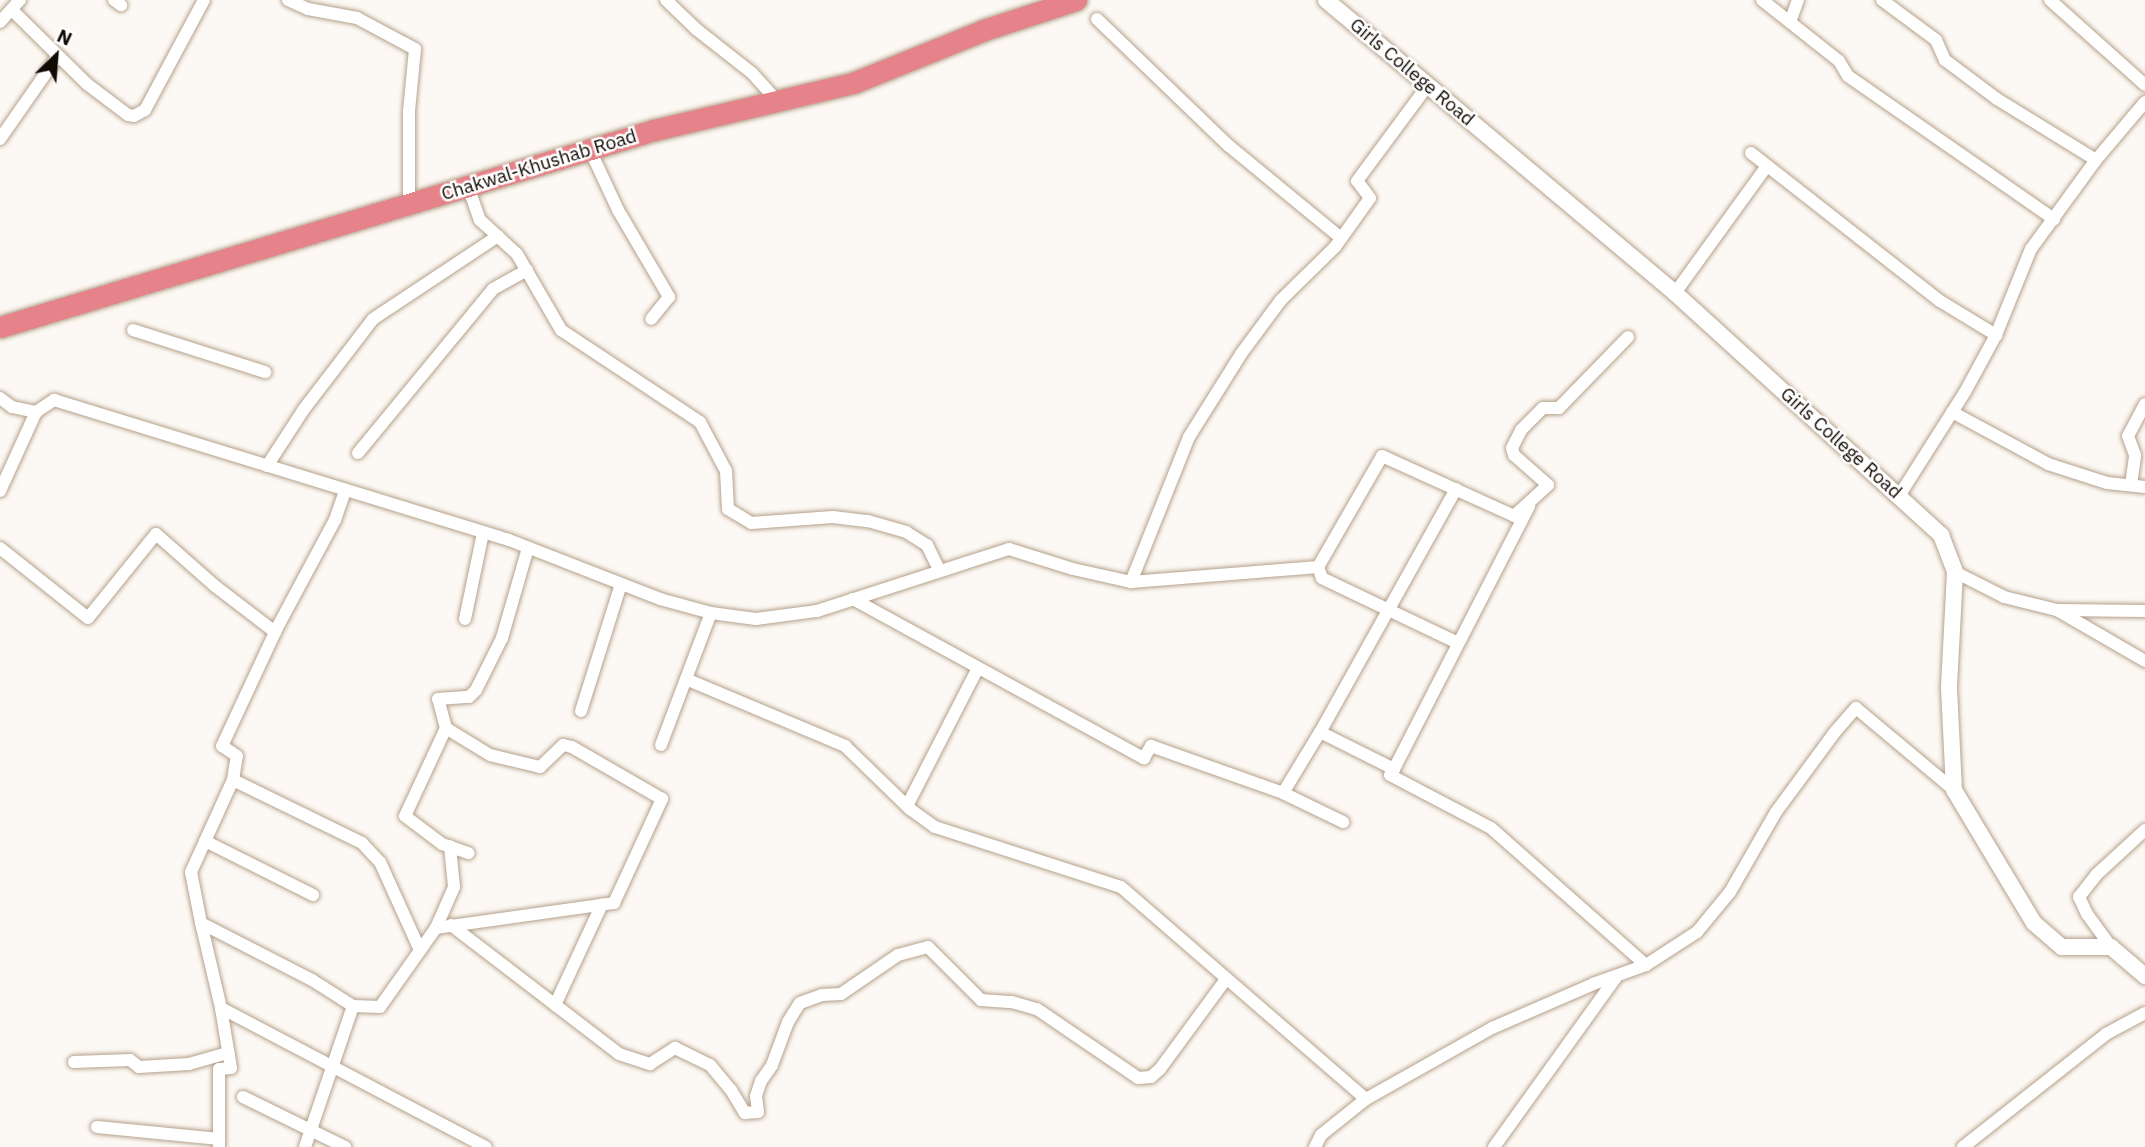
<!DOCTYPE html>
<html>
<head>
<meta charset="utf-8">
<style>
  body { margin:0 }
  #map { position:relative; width:2145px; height:1147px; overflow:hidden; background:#fcf8f3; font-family:"IBM Plex Sans",sans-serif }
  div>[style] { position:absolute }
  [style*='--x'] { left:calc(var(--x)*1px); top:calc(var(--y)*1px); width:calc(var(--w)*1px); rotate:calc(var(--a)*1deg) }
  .roads { filter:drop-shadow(0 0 2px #b5a18b) drop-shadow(0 0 2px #b5a18b) }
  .minor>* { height:12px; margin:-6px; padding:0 6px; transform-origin:6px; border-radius:6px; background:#fff }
  .tertiary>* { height:16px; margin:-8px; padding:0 8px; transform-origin:8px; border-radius:8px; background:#fff }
  .trunk>* { height:21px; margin:-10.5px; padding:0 10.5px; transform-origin:10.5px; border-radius:10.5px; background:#e6828a }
  span { translate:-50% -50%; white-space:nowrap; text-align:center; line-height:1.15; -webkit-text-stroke:5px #fff; paint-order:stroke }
  .street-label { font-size:19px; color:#110a04 }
  .north { position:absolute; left:21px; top:21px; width:70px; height:70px; -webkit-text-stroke:5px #fff; paint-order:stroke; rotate:25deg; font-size:19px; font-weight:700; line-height:28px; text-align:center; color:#110a04 }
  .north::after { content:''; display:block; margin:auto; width:24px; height:32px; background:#110a04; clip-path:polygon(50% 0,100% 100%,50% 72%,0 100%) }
</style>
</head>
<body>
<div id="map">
  <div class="roads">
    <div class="minor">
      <i style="--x:114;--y:0;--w:9;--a:36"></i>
      <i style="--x:288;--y:0;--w:22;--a:24"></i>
      <i style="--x:308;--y:9;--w:50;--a:10.4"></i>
      <i style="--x:357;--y:18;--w:66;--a:28.1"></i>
      <i style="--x:415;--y:49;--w:62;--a:95.5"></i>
      <i style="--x:409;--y:111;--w:93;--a:90"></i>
      <i style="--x:666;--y:0;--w:42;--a:44"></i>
      <i style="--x:696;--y:29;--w:71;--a:38.2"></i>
      <i style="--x:752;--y:73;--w:39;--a:48"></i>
      <i style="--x:1762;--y:0;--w:98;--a:38.4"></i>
      <i style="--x:1839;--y:61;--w:17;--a:59"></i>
      <i style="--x:1848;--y:76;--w:251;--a:34.8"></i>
      <i style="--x:1882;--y:0;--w:67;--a:36.5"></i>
      <i style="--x:1936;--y:40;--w:22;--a:66"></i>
      <i style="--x:1945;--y:60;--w:65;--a:36.9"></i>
      <i style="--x:1997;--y:99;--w:116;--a:31.6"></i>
      <i style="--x:2050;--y:0;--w:127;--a:41.8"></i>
      <i style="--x:12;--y:10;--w:105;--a:44.6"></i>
      <i style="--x:87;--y:84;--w:51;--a:37.1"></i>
      <i style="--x:128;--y:115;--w:6;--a:9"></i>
      <i style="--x:134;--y:116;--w:13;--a:-29"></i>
      <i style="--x:145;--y:110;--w:125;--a:-61.8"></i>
      <i style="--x:1097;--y:19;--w:183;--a:43.9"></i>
      <i style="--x:1229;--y:146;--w:145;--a:39.4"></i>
      <i style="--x:0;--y:22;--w:30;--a:-48"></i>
      <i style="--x:1790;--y:22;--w:23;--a:-70"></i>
      <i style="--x:0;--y:139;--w:101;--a:-55.1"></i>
      <i style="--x:590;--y:150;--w:66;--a:65"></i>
      <i style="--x:618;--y:210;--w:101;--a:59.6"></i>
      <i style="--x:669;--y:297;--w:28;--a:129"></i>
      <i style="--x:1751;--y:153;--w:240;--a:38.1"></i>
      <i style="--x:1940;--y:301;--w:66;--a:31.3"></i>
      <i style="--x:468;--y:186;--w:36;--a:71"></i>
      <i style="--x:480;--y:220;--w:50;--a:42.6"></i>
      <i style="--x:517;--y:254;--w:88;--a:59.9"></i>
      <i style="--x:561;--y:330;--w:167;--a:33.5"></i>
      <i style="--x:700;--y:422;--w:55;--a:62"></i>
      <i style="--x:726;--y:471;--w:38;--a:87"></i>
      <i style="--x:728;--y:509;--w:27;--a:31"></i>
      <i style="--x:751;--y:523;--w:82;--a:-4.2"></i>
      <i style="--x:833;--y:517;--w:35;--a:7"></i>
      <i style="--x:868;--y:521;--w:40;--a:16"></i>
      <i style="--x:906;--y:532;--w:25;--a:32"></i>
      <i style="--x:927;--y:545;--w:28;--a:64"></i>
      <i style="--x:1675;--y:293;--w:157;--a:-54.1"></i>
      <i style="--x:133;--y:330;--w:139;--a:17.7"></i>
      <i style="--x:0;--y:398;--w:15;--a:37"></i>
      <i style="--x:12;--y:407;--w:25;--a:12"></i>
      <i style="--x:36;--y:412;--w:22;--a:-34"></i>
      <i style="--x:54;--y:400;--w:476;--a:17.1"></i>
      <i style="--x:509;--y:540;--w:162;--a:21.3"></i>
      <i style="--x:660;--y:599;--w:53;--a:15.4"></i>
      <i style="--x:711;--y:613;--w:45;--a:7.6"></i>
      <i style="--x:756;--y:619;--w:62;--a:-7.5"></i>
      <i style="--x:817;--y:611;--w:202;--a:-17.9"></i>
      <i style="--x:1009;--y:549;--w:67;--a:17.4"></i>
      <i style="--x:1073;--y:569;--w:59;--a:12.6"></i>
      <i style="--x:1131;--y:582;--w:188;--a:-4.6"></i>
      <i style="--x:1952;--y:412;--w:109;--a:28.4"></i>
      <i style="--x:2048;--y:464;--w:62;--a:17.9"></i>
      <i style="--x:2107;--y:483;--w:38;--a:6"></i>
      <i style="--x:358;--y:453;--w:212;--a:-50.5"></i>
      <i style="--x:493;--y:289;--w:39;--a:-29"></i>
      <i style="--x:267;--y:466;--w:68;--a:-57"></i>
      <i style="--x:304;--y:409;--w:113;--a:-52.5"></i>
      <i style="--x:373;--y:319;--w:150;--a:-33.6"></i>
      <i style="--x:2131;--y:485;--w:30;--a:-82"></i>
      <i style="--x:2135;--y:455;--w:20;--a:-110"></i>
      <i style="--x:2128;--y:436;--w:36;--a:-62"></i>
      <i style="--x:1456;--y:489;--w:278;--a:119.2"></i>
      <i style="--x:1320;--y:732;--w:83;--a:26.6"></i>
      <i style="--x:1394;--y:769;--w:296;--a:-62.8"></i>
      <i style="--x:0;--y:491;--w:87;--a:-65.5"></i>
      <i style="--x:1899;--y:496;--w:123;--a:-57.6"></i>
      <i style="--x:1965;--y:392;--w:65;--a:-61.5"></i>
      <i style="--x:1996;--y:335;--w:93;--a:-67.9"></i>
      <i style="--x:2031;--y:249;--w:110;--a:-53.9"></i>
      <i style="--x:2096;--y:160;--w:76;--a:-49.8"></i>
      <i style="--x:0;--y:548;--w:112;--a:38.5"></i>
      <i style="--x:88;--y:618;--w:108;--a:-51"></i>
      <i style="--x:156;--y:534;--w:79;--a:41.4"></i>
      <i style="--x:215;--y:586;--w:76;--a:37.5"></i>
      <i style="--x:1955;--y:572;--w:55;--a:27"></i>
      <i style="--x:2004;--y:597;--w:55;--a:13.8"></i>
      <i style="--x:2057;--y:610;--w:102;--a:30.1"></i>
      <i style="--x:1131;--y:582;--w:156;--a:-68.2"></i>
      <i style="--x:1189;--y:437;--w:98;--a:-57.9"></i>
      <i style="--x:1241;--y:354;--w:67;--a:-53.5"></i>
      <i style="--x:1281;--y:300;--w:76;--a:-44.5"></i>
      <i style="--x:1335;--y:247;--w:60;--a:-54.5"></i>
      <i style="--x:1370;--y:198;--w:21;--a:-127"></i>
      <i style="--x:1357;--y:181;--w:119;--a:-53.5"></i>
      <i style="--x:853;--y:599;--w:332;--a:28.7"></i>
      <i style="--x:1144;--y:758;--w:14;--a:-60"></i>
      <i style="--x:1151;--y:746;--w:140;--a:19.6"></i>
      <i style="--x:2058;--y:610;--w:87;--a:0.7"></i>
      <i style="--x:465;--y:619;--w:88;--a:-78.2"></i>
      <i style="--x:1458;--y:643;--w:151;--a:-154.5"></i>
      <i style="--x:1322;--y:578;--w:12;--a:-110"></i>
      <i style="--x:1318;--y:567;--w:128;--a:-60"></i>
      <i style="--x:1382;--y:456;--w:145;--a:24.4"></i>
      <i style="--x:1514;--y:516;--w:46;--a:-42.4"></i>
      <i style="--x:1548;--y:485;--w:45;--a:-138.6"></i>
      <i style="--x:1514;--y:455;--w:7;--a:-106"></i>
      <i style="--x:1512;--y:448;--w:20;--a:-63"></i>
      <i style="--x:1521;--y:430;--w:31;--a:-45"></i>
      <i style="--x:1543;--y:408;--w:16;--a:0"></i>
      <i style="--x:1559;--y:408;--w:99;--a:-45.8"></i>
      <i style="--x:686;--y:679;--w:173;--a:22.8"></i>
      <i style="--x:845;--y:746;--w:91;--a:44.1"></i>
      <i style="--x:910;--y:809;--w:31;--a:36"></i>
      <i style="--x:935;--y:827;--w:195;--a:17.9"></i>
      <i style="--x:1121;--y:887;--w:324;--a:40.9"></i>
      <i style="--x:1366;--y:1099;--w:145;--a:-29.4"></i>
      <i style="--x:1492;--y:1028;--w:110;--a:-23.5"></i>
      <i style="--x:1593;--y:984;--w:56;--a:-19.7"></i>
      <i style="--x:1646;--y:965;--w:61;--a:-32.9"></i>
      <i style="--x:1697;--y:932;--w:52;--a:-50.5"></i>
      <i style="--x:1730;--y:892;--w:92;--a:-60.1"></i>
      <i style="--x:1776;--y:812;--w:99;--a:-53.6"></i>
      <i style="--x:1835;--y:732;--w:32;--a:-49"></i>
      <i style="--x:1856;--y:708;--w:128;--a:39.9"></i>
      <i style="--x:581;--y:711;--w:133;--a:-72.5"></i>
      <i style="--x:446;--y:728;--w:97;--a:115"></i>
      <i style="--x:405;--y:816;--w:46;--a:37.1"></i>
      <i style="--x:442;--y:844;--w:28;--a:19"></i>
      <i style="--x:1320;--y:732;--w:71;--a:121.2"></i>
      <i style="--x:1283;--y:793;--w:67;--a:25.8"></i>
      <i style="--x:661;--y:745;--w:141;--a:-69.3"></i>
      <i style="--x:1394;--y:769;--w:7;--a:124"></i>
      <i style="--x:1390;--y:775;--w:114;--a:27.7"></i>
      <i style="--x:1491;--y:828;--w:207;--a:41.5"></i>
      <i style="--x:233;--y:780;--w:144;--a:26"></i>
      <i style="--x:362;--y:843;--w:26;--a:47"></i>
      <i style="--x:380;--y:862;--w:97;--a:65.6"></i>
      <i style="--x:907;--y:806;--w:155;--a:-62.8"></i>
      <i style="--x:205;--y:841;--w:121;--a:26.6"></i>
      <i style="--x:201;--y:923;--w:52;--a:-101.1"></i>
      <i style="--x:191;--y:872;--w:101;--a:-65.5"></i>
      <i style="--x:233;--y:780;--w:24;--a:-81"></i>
      <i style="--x:237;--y:756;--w:18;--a:-146"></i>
      <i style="--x:222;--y:746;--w:130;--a:-65"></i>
      <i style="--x:277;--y:628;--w:123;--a:-61.8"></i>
      <i style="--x:335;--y:520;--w:31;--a:-71"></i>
      <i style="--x:451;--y:925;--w:212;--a:37.5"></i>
      <i style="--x:619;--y:1054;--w:33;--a:18"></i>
      <i style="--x:650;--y:1064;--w:30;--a:-33"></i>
      <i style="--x:675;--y:1048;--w:39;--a:26"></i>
      <i style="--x:710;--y:1065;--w:33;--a:50"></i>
      <i style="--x:731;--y:1090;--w:27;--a:59"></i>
      <i style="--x:745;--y:1113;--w:13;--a:-4"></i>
      <i style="--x:758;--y:1112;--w:16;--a:-97"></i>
      <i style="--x:756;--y:1096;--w:16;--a:-72"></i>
      <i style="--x:761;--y:1081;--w:19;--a:-55"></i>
      <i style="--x:772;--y:1065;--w:46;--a:-69.6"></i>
      <i style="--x:788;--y:1022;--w:22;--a:-58"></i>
      <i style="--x:800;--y:1003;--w:23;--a:-20"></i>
      <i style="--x:822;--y:995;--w:19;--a:-3"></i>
      <i style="--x:841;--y:994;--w:69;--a:-34.4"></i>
      <i style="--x:898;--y:955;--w:31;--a:-15"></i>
      <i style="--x:928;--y:947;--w:75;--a:45"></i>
      <i style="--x:981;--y:1000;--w:31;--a:4"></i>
      <i style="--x:1012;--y:1002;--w:26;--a:16"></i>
      <i style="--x:1037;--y:1009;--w:122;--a:34.3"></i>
      <i style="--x:1138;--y:1078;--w:13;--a:-4"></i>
      <i style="--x:1151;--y:1077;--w:12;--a:-42"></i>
      <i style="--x:1160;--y:1069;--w:112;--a:-53.7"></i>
      <i style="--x:436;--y:928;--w:45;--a:-66.3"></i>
      <i style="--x:454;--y:887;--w:41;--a:-95.6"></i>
      <i style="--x:2111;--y:947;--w:41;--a:-126"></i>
      <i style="--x:2087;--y:914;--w:19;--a:-115"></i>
      <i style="--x:2079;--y:897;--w:28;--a:-52"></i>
      <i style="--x:2096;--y:875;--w:67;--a:-42.6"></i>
      <i style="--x:555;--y:1005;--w:111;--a:-65"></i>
      <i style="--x:221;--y:1008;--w:87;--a:-103.2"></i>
      <i style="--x:201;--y:923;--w:125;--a:27.2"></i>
      <i style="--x:312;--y:980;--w:49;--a:32.4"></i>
      <i style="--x:353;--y:1006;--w:27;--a:2"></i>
      <i style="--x:380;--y:1007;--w:97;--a:-54.7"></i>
      <i style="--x:436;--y:928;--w:180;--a:-8"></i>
      <i style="--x:614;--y:903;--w:115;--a:-65.2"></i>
      <i style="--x:662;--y:799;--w:104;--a:-150"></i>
      <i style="--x:572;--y:747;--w:9;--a:-167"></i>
      <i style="--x:563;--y:745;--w:32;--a:136"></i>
      <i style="--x:540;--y:767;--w:51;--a:-166.5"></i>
      <i style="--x:490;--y:755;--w:52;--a:-148.5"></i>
      <i style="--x:446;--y:728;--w:30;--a:-105"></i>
      <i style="--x:438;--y:699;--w:31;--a:-4"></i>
      <i style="--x:469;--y:697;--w:10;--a:-45"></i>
      <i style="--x:476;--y:690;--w:58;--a:-63.4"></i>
      <i style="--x:502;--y:638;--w:94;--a:-73.9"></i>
      <i style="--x:74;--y:1062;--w:56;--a:-2"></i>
      <i style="--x:130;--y:1060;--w:11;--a:38"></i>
      <i style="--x:139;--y:1067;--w:50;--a:-3.4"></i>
      <i style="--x:189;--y:1064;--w:41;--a:-15.8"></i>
      <i style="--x:243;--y:1097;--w:114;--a:26.1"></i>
      <i style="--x:97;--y:1127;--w:123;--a:5.6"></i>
      <i style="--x:219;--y:1147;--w:78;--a:-90"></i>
      <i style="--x:219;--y:1069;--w:12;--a:-5"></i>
      <i style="--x:231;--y:1068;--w:61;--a:-99.5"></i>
      <i style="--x:221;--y:1008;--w:299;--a:27.7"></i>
      <i style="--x:305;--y:1147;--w:149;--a:-71.2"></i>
      <i style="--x:1315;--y:1147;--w:13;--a:-63"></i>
      <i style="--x:1321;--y:1135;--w:58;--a:-38.7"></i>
      <i style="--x:1494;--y:1147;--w:211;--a:-54.3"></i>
      <i style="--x:1963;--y:1147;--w:182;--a:-38.3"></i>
      <i style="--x:2106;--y:1034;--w:44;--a:-28.3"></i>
    </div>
    <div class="tertiary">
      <i style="--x:1326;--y:0;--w:456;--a:40"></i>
      <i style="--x:1675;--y:293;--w:360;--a:42.3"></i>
      <i style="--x:1941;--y:535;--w:40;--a:69"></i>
      <i style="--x:1955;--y:572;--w:116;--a:93"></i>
      <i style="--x:1949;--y:688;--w:102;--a:87.2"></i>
      <i style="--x:1954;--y:790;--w:155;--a:59"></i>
      <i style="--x:2034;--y:923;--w:37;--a:41"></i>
      <i style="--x:2062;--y:947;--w:49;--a:0"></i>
      <i style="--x:2111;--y:947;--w:45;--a:40.5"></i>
    </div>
    <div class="trunk">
      <i style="--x:0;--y:327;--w:683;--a:-16.76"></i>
      <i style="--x:654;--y:130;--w:204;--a:-13.3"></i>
      <i style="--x:853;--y:83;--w:141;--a:-22"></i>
      <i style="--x:984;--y:30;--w:97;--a:-18.1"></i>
    </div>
  </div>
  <div class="street-label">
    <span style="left:1412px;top:72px;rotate:40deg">Girls College Road</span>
    <span style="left:539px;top:165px;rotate:-17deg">Chakwal-Khushab Road</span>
    <span style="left:1841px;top:443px;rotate:42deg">Girls College Road</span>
  </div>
  <div class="north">N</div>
</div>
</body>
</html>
